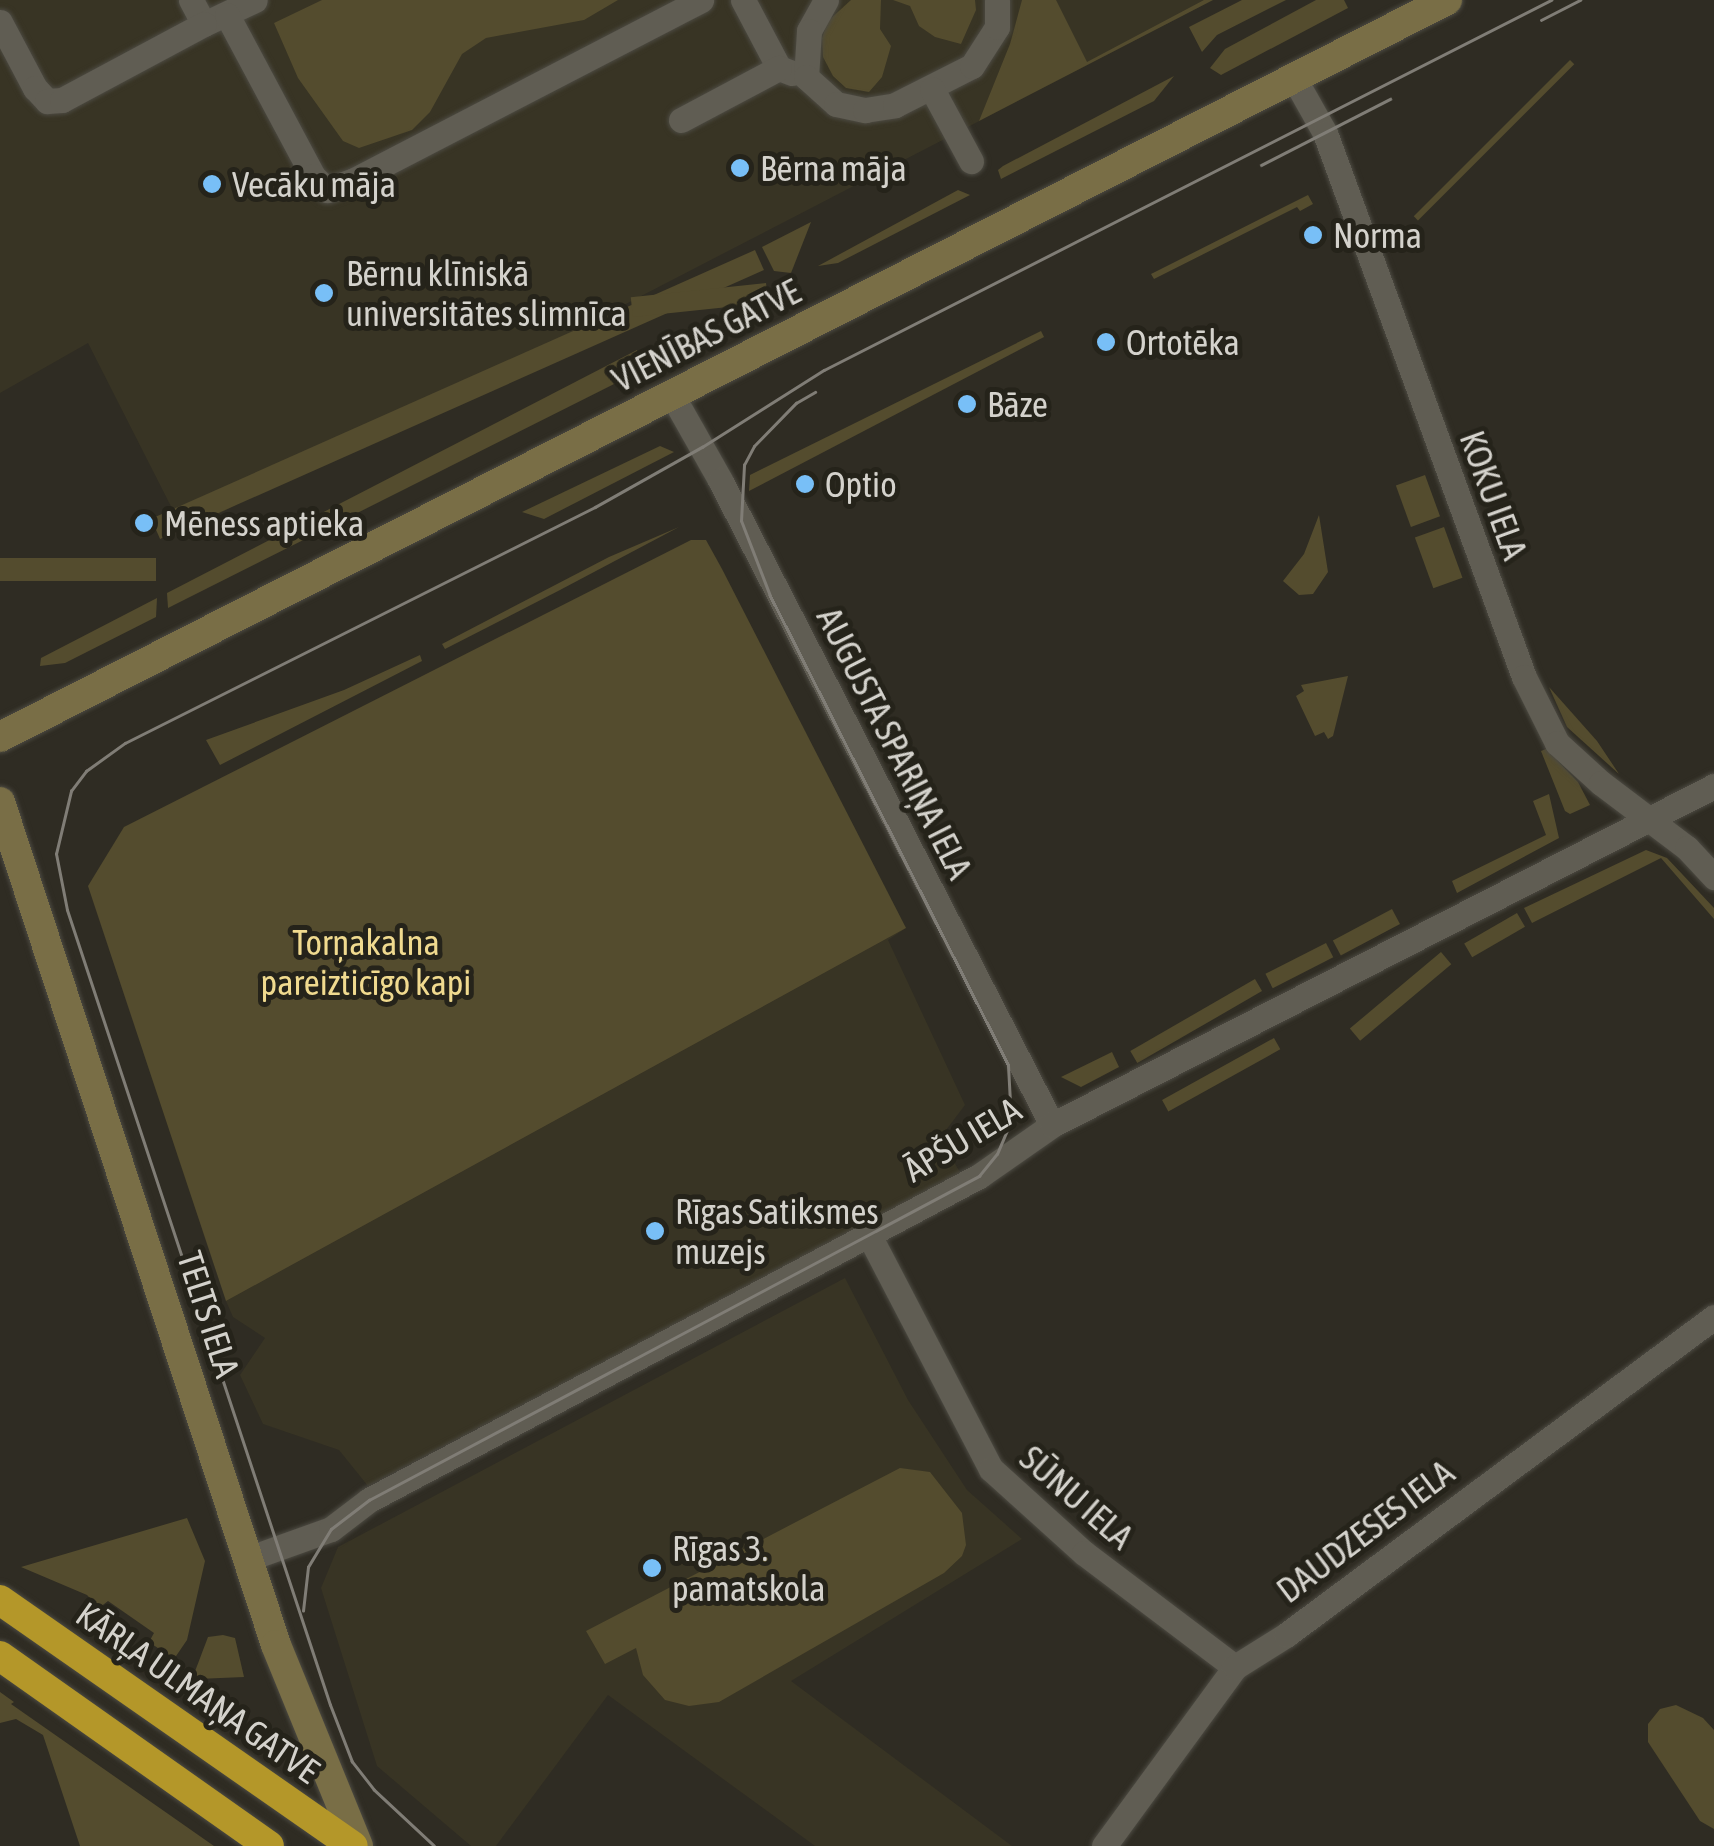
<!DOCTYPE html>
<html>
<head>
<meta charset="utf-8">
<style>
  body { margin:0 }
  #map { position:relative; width:1714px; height:1846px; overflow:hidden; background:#2f2c23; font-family:"Asap Condensed",sans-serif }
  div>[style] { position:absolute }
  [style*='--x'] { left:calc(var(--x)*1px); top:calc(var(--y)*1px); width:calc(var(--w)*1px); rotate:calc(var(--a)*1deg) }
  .built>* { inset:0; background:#383424 }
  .green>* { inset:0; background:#544c2e; transform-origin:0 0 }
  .roads { filter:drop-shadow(0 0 2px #4c4a42) drop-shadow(0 0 2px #4c4a42) }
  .street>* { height:25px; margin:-12.5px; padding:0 12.5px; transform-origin:12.5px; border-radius:12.5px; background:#605d53 }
  .secondary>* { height:30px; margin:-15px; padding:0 15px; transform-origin:15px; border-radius:15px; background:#796e46 }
  .highway>* { height:30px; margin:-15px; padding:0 15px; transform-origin:15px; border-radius:15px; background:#b49729 }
  .tram>* { height:2.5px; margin:-1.25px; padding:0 1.25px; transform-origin:1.25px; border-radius:1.25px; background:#807d76 }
  .dots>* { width:28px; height:28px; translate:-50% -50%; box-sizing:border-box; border:5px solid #25231a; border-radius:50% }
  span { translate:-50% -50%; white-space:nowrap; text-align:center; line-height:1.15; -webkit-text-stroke:10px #25231a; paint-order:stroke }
  .poi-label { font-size:35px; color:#d4d2cc }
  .left { translate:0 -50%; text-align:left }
  .street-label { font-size:35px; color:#d4d2cc }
  .park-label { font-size:35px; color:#f0da8f }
</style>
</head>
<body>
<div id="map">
  <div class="built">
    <i style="clip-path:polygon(0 0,1213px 0,305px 470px,301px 462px,289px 468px,293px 475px,184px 532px,88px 343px,0 393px)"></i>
    <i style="clip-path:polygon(906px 928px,888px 940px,965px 1105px,940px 1138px,961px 1174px,368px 1486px,339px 1450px,263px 1424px,240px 1375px,265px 1338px,233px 1317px,226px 1301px)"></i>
    <i style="clip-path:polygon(845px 1278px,908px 1400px,967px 1490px,1022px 1539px,791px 1681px,1012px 1846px,815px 1846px,608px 1695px,496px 1846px,471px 1846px,377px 1766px,321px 1588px,338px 1547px)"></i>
  </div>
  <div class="green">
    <i style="clip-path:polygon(322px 0,618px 0,584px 20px,486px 38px,462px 54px,430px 112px,412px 130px,359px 148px,343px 141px,298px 78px,274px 23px)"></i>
    <i style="clip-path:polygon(881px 0,880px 29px,891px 46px,882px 77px,869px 92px,846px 88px,833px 76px,823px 57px,822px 38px,828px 21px,851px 0)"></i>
    <i style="clip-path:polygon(893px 0,975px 0,976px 10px,961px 44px,935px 37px,919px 26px,910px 6px)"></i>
    <i style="clip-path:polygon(1022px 0,1056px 0,1087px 62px,1204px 0,1213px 0,979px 121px,1010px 44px)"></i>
    <i style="clip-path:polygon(1242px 0,1286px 0,1217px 35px,1202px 52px,1189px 27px)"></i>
    <i style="clip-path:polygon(1316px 0,1344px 0,1348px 8px,1221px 75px,1210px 68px,1225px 49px)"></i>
    <i style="left:1570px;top:60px;width:6px;height:221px;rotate:45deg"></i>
    <i style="clip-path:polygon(1174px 76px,1154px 101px,1001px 179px,998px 170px,1003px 166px)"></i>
    <i style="clip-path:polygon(958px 190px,970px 195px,838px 263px,818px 266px)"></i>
    <i style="clip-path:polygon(1308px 195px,1313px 204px,1300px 211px,1297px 207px,1154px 279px,1151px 274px)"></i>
    <i style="clip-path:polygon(811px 222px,791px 273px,774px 271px,762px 247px)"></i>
    <i style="left:755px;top:250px;width:22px;height:661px;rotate:66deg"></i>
    <i style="left:766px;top:283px;width:20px;height:136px;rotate:84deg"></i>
    <i style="clip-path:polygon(1041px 331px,1044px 337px,749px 491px,750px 475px)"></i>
    <i style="clip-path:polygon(637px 350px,644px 369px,168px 608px,167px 593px)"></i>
    <i style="clip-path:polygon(660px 446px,674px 452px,544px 519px,522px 512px)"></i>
    <i style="left:1425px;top:475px;width:44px;height:31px;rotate:70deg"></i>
    <i style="clip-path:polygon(1319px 515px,1328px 572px,1313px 594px,1299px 595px,1283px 581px,1304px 554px)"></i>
    <i style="clip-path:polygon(679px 527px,560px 590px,445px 649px,442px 644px,609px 557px)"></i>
    <i style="left:1444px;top:527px;width:54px;height:31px;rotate:70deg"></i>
    <i style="clip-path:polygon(691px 540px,706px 540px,722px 569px,906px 928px,226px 1301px,88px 886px,124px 827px)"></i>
    <i style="left:156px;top:558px;width:23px;height:161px;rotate:90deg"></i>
    <i style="clip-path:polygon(157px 598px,156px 617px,65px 663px,40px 666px,41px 658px)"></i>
    <i style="clip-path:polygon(420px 655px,422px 661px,220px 765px,206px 740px,344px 690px)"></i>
    <i style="clip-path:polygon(1348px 676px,1333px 736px,1328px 739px,1324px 732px,1315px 736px,1296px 696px,1304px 691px,1301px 685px)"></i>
    <i style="clip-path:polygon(1549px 687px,1597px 741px,1619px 774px,1567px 727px)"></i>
    <i style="clip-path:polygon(1546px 749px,1578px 782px,1590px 805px,1570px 814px,1565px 811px,1541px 751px)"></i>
    <i style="clip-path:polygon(1549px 794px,1559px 838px,1457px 893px,1452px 881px,1546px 835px,1533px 801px)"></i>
    <i style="clip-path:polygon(1646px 850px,1667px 858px,1714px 908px,1714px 919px,1661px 858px,1532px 923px,1524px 908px)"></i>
    <i style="left:1392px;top:909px;width:17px;height:67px;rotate:62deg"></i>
    <i style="left:1517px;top:913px;width:16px;height:61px;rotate:60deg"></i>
    <i style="left:1326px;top:943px;width:16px;height:68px;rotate:63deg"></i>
    <i style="left:1441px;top:952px;width:16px;height:119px;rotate:50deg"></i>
    <i style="left:1255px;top:979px;width:14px;height:144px;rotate:60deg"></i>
    <i style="left:1274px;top:1038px;width:13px;height:128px;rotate:61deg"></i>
    <i style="clip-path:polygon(1112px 1052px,1119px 1067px,1081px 1087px,1061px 1077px)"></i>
    <i style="clip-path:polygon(900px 1468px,930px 1472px,962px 1513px,966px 1545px,962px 1556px,944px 1573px,719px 1702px,689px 1706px,665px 1700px,643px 1675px,636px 1648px,605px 1664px,586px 1631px)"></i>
    <i style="clip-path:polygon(187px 1518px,205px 1561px,187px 1640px,174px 1659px,149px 1642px,154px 1633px,108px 1601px,99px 1608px,87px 1595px,21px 1567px)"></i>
    <i style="clip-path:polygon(223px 1635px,235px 1638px,244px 1677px,197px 1679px,194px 1674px,208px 1637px)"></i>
    <i style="clip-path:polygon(0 1692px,14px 1702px,11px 1704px,214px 1846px,80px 1846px,43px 1735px,16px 1719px,0 1723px)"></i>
    <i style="clip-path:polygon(1676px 1705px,1703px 1718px,1714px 1730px,1714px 1829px,1700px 1821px,1648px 1742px,1648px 1724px,1660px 1709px)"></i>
  </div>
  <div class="roads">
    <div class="street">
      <i style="--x:191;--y:0;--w:27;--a:62"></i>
      <i style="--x:204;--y:24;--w:56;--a:-25.2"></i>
      <i style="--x:743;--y:0;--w:77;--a:62.1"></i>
      <i style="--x:779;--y:68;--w:14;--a:21"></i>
      <i style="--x:826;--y:0;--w:35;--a:119"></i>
      <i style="--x:809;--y:31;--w:46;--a:93.7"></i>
      <i style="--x:806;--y:77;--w:40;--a:42"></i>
      <i style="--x:836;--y:104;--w:30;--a:12"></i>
      <i style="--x:865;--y:110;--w:30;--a:-9"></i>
      <i style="--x:895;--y:105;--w:86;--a:-26.9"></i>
      <i style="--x:972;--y:66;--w:46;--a:-57.3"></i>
      <i style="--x:997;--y:27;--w:27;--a:-90"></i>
      <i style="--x:227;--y:15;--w:183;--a:61.9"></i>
      <i style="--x:313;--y:176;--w:20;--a:45"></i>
      <i style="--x:327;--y:190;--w:29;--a:-20"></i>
      <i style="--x:354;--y:180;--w:391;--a:-27.4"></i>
      <i style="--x:0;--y:22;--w:75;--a:62.1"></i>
      <i style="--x:35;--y:88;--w:18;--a:47"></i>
      <i style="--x:47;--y:101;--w:15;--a:-4"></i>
      <i style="--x:62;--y:100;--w:161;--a:-28.2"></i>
      <i style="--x:1294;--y:78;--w:63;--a:60.6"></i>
      <i style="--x:1325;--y:133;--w:579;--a:69.91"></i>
      <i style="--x:1524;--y:677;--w:74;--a:63.4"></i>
      <i style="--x:1557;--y:743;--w:59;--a:42.3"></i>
      <i style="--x:1601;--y:783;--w:108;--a:37.1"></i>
      <i style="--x:1687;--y:848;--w:40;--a:47"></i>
      <i style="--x:932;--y:89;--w:82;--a:61.6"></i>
      <i style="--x:681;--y:120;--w:111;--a:-28"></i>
      <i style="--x:672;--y:395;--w:98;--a:60.5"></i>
      <i style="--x:720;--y:480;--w:725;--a:62.76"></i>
      <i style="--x:868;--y:1233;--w:266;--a:62.5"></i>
      <i style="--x:991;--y:1469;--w:125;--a:42.1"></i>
      <i style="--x:1084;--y:1553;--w:189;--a:37.1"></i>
      <i style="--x:250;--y:1558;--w:86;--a:-19.7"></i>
      <i style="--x:331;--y:1529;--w:48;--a:-37.3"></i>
      <i style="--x:369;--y:1500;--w:691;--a:-27.97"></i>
      <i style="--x:979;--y:1176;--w:89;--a:-34.9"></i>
      <i style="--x:1052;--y:1125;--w:744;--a:-27.12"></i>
      <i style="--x:1104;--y:1846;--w:222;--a:-53.8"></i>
      <i style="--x:1235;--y:1667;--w:60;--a:-32.1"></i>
      <i style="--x:1286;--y:1635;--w:533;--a:-36.61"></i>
    </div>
    <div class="secondary">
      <i style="--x:0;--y:737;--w:1624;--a:-26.99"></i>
      <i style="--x:0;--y:802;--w:887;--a:71.87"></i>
      <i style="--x:276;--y:1645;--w:217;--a:67.8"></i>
    </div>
    <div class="highway">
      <i style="--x:0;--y:1600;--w:430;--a:34.9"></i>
      <i style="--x:0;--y:1656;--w:329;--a:35.2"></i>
    </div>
  </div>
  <div class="tram">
    <i style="--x:1541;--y:20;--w:44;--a:-27.1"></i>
    <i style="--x:1261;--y:165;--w:145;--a:-27.1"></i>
    <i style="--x:303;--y:1611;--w:44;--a:-83.5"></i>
    <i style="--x:308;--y:1567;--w:44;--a:-58.8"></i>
    <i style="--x:331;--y:1529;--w:48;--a:-37.3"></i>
    <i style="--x:369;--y:1500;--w:691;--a:-27.97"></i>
    <i style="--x:979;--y:1176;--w:28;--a:-51"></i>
    <i style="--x:997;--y:1154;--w:36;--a:-67"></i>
    <i style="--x:1011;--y:1121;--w:56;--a:-93.1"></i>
    <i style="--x:1008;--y:1065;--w:526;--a:-116.91"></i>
    <i style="--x:770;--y:596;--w:80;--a:-111.1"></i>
    <i style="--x:741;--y:521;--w:56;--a:-86.9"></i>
    <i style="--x:744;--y:465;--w:21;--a:-62"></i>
    <i style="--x:754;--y:446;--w:60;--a:-45.7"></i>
    <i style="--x:796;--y:403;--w:22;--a:-30"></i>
    <i style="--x:434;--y:1846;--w:82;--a:-137"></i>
    <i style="--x:374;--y:1790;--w:36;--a:-128"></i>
    <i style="--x:352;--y:1762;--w:61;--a:-111.1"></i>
    <i style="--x:330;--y:1705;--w:837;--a:-108.31"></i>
    <i style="--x:67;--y:910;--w:57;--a:-101.1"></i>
    <i style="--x:56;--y:854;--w:65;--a:-76.6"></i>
    <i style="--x:71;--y:791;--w:25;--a:-53"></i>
    <i style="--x:86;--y:771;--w:48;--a:-35.7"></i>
    <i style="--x:125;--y:743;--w:526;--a:-26.66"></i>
    <i style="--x:595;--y:507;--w:123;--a:-29.3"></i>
    <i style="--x:702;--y:447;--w:144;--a:-32.3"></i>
    <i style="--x:824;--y:370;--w:816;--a:-26.97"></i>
  </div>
  <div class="dots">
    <i style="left:740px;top:168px;background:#78bff7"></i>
    <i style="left:212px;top:184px;background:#78bff7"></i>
    <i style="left:1313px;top:235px;background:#78bff7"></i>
    <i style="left:324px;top:293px;background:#78bff7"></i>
    <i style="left:1106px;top:342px;background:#78bff7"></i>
    <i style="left:967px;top:404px;background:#78bff7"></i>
    <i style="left:805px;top:484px;background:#78bff7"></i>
    <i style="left:144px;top:523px;background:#78bff7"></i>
    <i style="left:655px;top:1231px;background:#78bff7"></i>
    <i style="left:652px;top:1568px;background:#78bff7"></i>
  </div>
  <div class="poi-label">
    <span class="left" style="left:760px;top:168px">Bērna māja</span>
    <span class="left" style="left:232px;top:184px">Vecāku māja</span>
    <span class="left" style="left:1333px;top:235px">Norma</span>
    <span class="left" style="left:346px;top:293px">Bērnu klīniskā<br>universitātes slimnīca</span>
    <span class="left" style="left:1126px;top:342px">Ortotēka</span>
    <span class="left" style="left:987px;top:404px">Bāze</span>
    <span class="left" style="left:825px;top:484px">Optio</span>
    <span class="left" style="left:164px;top:523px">Mēness aptieka</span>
    <span class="left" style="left:675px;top:1231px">Rīgas Satiksmes<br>muzejs</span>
    <span class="left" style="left:672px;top:1568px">Rīgas 3.<br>pamatskola</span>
  </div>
  <div class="street-label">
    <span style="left:706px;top:335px;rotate:-27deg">VIENĪBAS GATVE</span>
    <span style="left:1494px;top:495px;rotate:70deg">KOKU IELA</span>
    <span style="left:895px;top:743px;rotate:63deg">AUGUSTA SPARIŅA IELA</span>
    <span style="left:962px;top:1139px;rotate:-31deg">ĀPŠU IELA</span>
    <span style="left:209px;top:1314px;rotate:72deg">TELTS IELA</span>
    <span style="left:1077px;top:1497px;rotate:41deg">SŪNU IELA</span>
    <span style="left:1365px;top:1531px;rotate:-37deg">DAUDZESES IELA</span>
    <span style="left:198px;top:1692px;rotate:35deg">KĀRĻA ULMAŅA GATVE</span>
  </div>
  <div class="park-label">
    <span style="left:366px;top:962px">Torņakalna<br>pareizticīgo kapi</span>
  </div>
</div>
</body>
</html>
